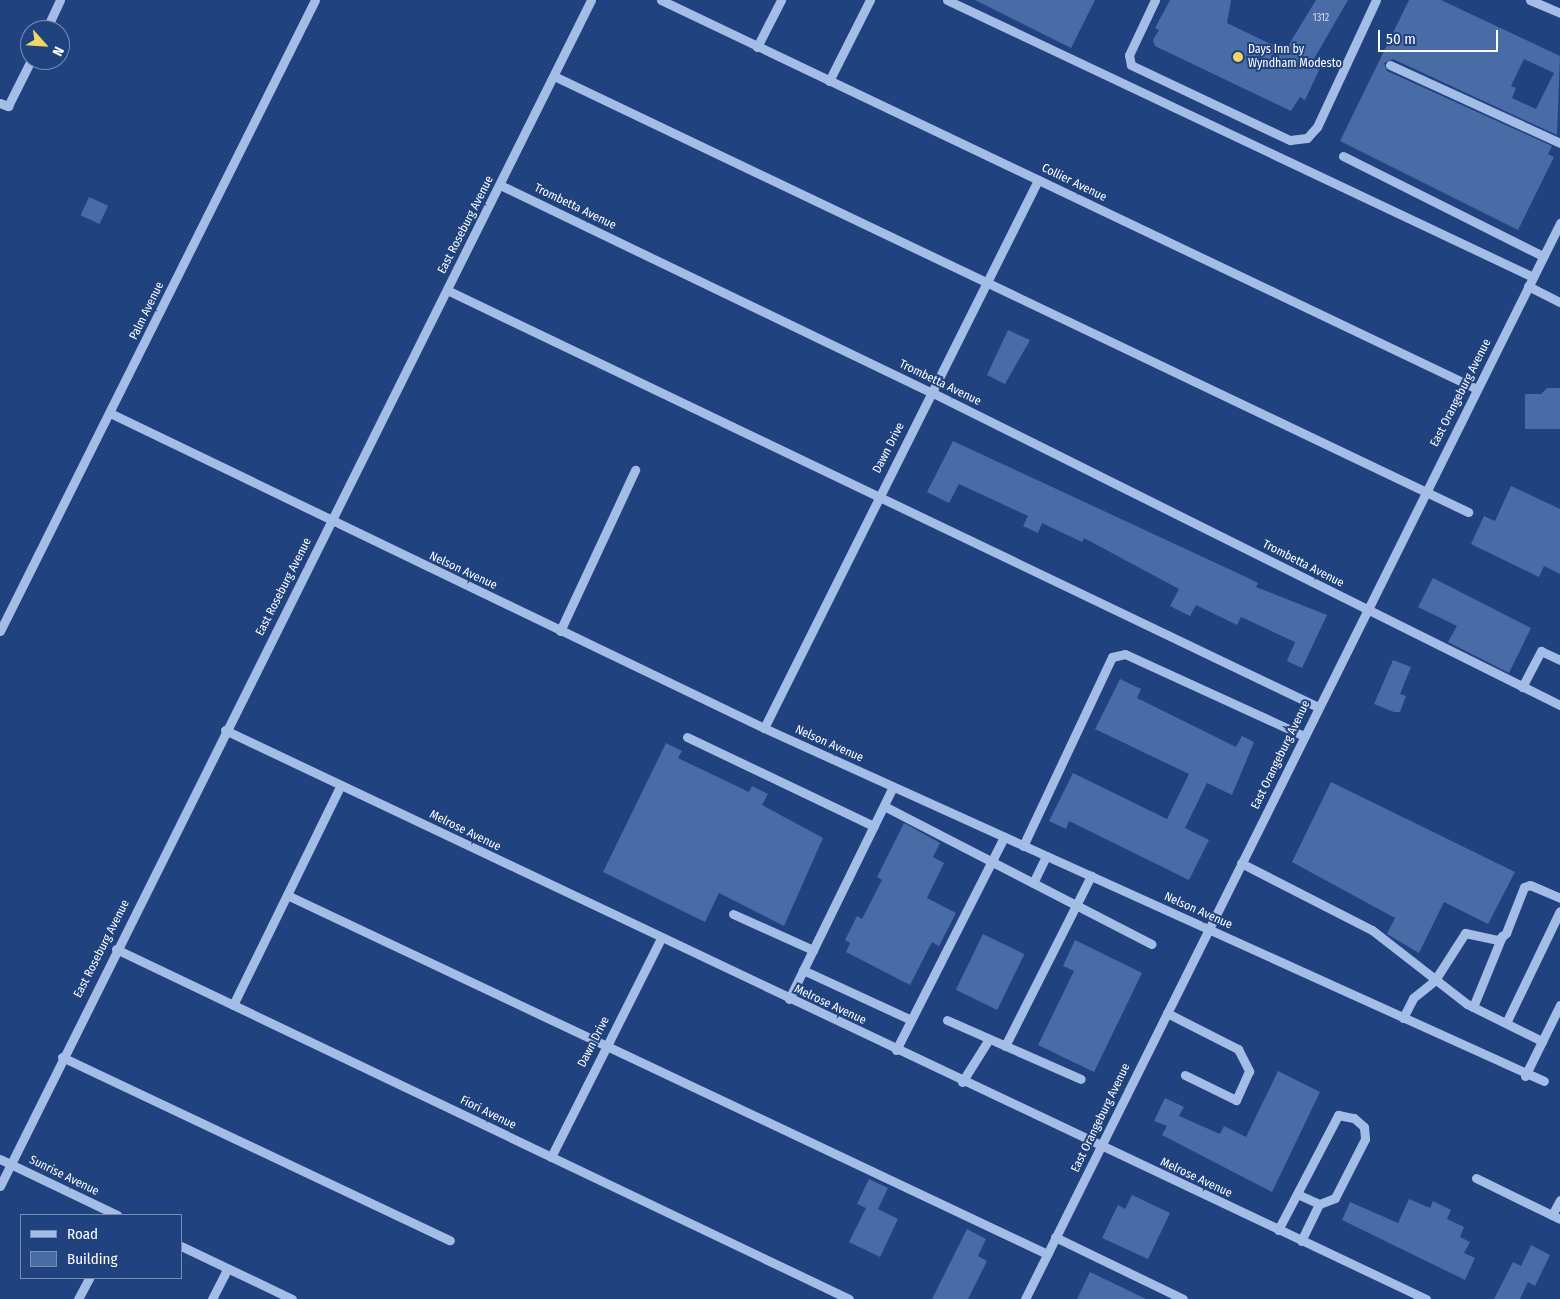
<!DOCTYPE html>
<html>
<head>
<meta charset="utf-8">
<style>
  body { margin:0 }
  #map { position:relative; width:1560px; height:1299px; overflow:hidden; background:#20427e; font-family:"Fira Sans Condensed",sans-serif }
  div>[style] { position:absolute }
  [style*='--x'] { left:calc(var(--x)*1px); top:calc(var(--y)*1px); width:calc(var(--w)*1px); rotate:calc(var(--a)*1deg) }
  .building>* { inset:0; background:#496ca7; transform-origin:0 0 }
  .minor>* { height:9px; margin:-4.5px; padding:0 4.5px; transform-origin:4.5px; border-radius:4.5px; background:#a4bde7 }
  .dots>* { width:14px; height:14px; translate:-50% -50%; box-sizing:border-box; border:2px solid #20427e; border-radius:50% }
  span { translate:-50% -50%; white-space:nowrap; text-align:center; line-height:1.15; -webkit-text-stroke:4px #20427e; paint-order:stroke }
  .number-label { font-size:10px; color:#d2dae9 }
  .number-label span { -webkit-text-stroke-width:0 }
  .poi-label { font-size:12px; color:#fff }
  .left { translate:0 -50%; text-align:left }
  .street-label { font-size:12px; color:#fff }
  .legend { position:absolute; left:20px; top:1214px; width:162px; height:65px; box-sizing:border-box; background:#20427e; border:1px solid #798eb2; margin:0; padding:6px 9px; list-style:none; font-size:15px; color:#fff }
  .legend li { display:flex; align-items:center; gap:10px; height:25px }
  .legend b { width:25px; border:1px solid #798eb2 }
  .north { position:absolute; left:20px; top:20px; width:50px; height:50px; box-sizing:border-box; background:#20427e; border:1px solid #798eb2; border-radius:50%; rotate:116deg; font-size:14px; font-weight:700; line-height:20px; text-align:center; color:#fff }
  .north::after { content:''; display:block; margin:auto; width:18px; height:22px; background:#f4d564; clip-path:polygon(50% 0,100% 100%,50% 72%,0 100%) }
  .scale { position:absolute; left:1378px; top:30px; width:120px; height:22px; box-sizing:border-box; border:2px solid #fff; border-top:0; padding-left:6px; font-size:15px; line-height:18px; white-space:nowrap; color:#fff; -webkit-text-stroke:4px #20427e; paint-order:stroke }
</style>
</head>
<body>
<div id="map">
  <div class="building">
    <i style="clip-path:polygon(975px 0,1095px 0,1071px 48px)"></i>
    <i style="clip-path:polygon(1170px 0,1231px 0,1227px 23px,1285px 51px,1316px 0,1348px 0,1311px 64px,1320px 68px,1305px 100px,1300px 97px,1291px 111px,1155px 46px,1153px 40px,1159px 30px,1155px 28px)"></i>
    <i style="clip-path:polygon(evenodd,1409px 0,1441px 0,1560px 56px,1557px 135px,1393px 59px,1384px 63px,1387px 71px,1552px 146px,1548px 154px,1554px 157px,1518px 230px,1340px 141px,1409px 0,1524px 59px,1554px 73px,1536px 109px,1512px 98px,1516px 88px,1511px 86px,1524px 59px)"></i>
    <i style="left:89px;top:197px;width:21px;height:20px;rotate:25deg"></i>
    <i style="clip-path:polygon(1008px 330px,1030px 340px,1005px 384px,987px 375px)"></i>
    <i style="clip-path:polygon(1547px 388px,1560px 388px,1560px 429px,1525px 429px,1525px 394px,1541px 394px)"></i>
    <i style="clip-path:polygon(953px 441px,1246px 577px,1258px 583px,1256px 587px,1327px 615px,1302px 668px,1287px 661px,1295px 642px,1241px 617px,1237px 625px,1196px 605px,1190px 616px,1170px 606px,1179px 589px,1084px 538px,1082px 542px,1042px 523px,1038px 533px,1023px 526px,1028px 516px,959px 484px,949px 503px,927px 492px)"></i>
    <i style="clip-path:polygon(1511px 486px,1560px 509px,1560px 574px,1544px 566px,1539px 577px,1471px 544px,1484px 516px,1495px 521px)"></i>
    <i style="clip-path:polygon(1433px 578px,1531px 628px,1509px 673px,1448px 642px,1457px 626px,1418px 607px)"></i>
    <i style="clip-path:polygon(1393px 660px,1411px 667px,1400px 694px,1406px 696px,1400px 712px,1394px 712px,1374px 704px)"></i>
    <i style="clip-path:polygon(1120px 679px,1141px 689px,1137px 698px,1236px 747px,1242px 736px,1254px 742px,1232px 795px,1207px 783px,1185px 828px,1209px 840px,1189px 880px,1069px 821px,1066px 829px,1049px 821px,1073px 773px,1167px 819px,1189px 774px,1095px 729px)"></i>
    <i style="clip-path:polygon(666px 743px,682px 751px,678px 758px,749px 792px,752px 786px,768px 794px,762px 805px,823px 838px,784px 926px,719px 893px,705px 922px,603px 872px)"></i>
    <i style="clip-path:polygon(1331px 782px,1515px 872px,1488px 924px,1444px 902px,1419px 953px,1387px 934px,1395px 918px,1292px 862px)"></i>
    <i style="clip-path:polygon(904px 823px,940px 843px,933px 857px,944px 863px,927px 898px,956px 913px,939px 946px,932px 942px,910px 985px,846px 952px,850px 943px,845px 940px,857px 916px,862px 919px,882px 880px,877px 877px)"></i>
    <i style="left:983px;top:934px;width:46px;height:62px;rotate:26deg"></i>
    <i style="clip-path:polygon(1075px 940px,1142px 973px,1094px 1072px,1038px 1045px,1074px 971px,1063px 966px)"></i>
    <i style="clip-path:polygon(1278px 1071px,1320px 1092px,1272px 1192px,1162px 1135px,1167px 1126px,1154px 1121px,1165px 1098px,1184px 1107px,1179px 1116px,1220px 1134px,1224px 1126px,1246px 1137px)"></i>
    <i style="clip-path:polygon(869px 1179px,888px 1188px,878px 1209px,898px 1219px,880px 1257px,849px 1242px,866px 1208px,857px 1204px)"></i>
    <i style="clip-path:polygon(1132px 1195px,1170px 1213px,1148px 1259px,1102px 1238px,1118px 1205px,1125px 1209px)"></i>
    <i style="clip-path:polygon(1409px 1199px,1430px 1208px,1433px 1201px,1451px 1210px,1447px 1219px,1464px 1227px,1460px 1237px,1470px 1242px,1464px 1253px,1475px 1258px,1465px 1280px,1342px 1220px,1350px 1202px,1398px 1223px)"></i>
    <i style="clip-path:polygon(967px 1229px,986px 1239px,978px 1256px,987px 1261px,968px 1299px,932px 1299px)"></i>
    <i style="clip-path:polygon(1531px 1245px,1550px 1255px,1535px 1286px,1528px 1282px,1520px 1299px,1494px 1299px,1513px 1262px,1521px 1266px)"></i>
    <i style="clip-path:polygon(1090px 1272px,1146px 1299px,1077px 1299px)"></i>
  </div>
  <div class="minor">
    <i style="--x:661;--y:0;--w:904;--a:25.49"></i>
    <i style="--x:947;--y:0;--w:648;--a:25.3"></i>
    <i style="--x:1155;--y:0;--w:61;--a:115.3"></i>
    <i style="--x:1129;--y:55;--w:10;--a:79"></i>
    <i style="--x:1131;--y:65;--w:176;--a:25.3"></i>
    <i style="--x:1290;--y:140;--w:17;--a:-7"></i>
    <i style="--x:1307;--y:138;--w:15;--a:-48"></i>
    <i style="--x:1317;--y:127;--w:140;--a:-65.1"></i>
    <i style="--x:1530;--y:0;--w:33;--a:23"></i>
    <i style="--x:46;--y:30;--w:33;--a:-65"></i>
    <i style="--x:757;--y:47;--w:53;--a:-62.9"></i>
    <i style="--x:1390;--y:65;--w:187;--a:24.6"></i>
    <i style="--x:554;--y:76;--w:1013;--a:25.5"></i>
    <i style="--x:829;--y:81;--w:91;--a:-63.2"></i>
    <i style="--x:0;--y:103;--w:9;--a:21"></i>
    <i style="--x:8;--y:106;--w:51;--a:-63.4"></i>
    <i style="--x:1343;--y:156;--w:224;--a:26.6"></i>
    <i style="--x:500;--y:185;--w:478;--a:25.7"></i>
    <i style="--x:931;--y:392;--w:703;--a:26.46"></i>
    <i style="--x:1528;--y:286;--w:36;--a:27"></i>
    <i style="--x:447;--y:290;--w:966;--a:25.58"></i>
    <i style="--x:110;--y:413;--w:726;--a:25.72"></i>
    <i style="--x:764;--y:728;--w:856;--a:24.35"></i>
    <i style="--x:0;--y:631;--w:705;--a:-63.47"></i>
    <i style="--x:560;--y:631;--w:178;--a:-65"></i>
    <i style="--x:1522;--y:687;--w:41;--a:-62.2"></i>
    <i style="--x:1541;--y:651;--w:21;--a:25"></i>
    <i style="--x:764;--y:728;--w:613;--a:-63.43"></i>
    <i style="--x:225;--y:730;--w:1329;--a:25.35"></i>
    <i style="--x:687;--y:737;--w:207;--a:25.5"></i>
    <i style="--x:884;--y:806;--w:301;--a:27.3"></i>
    <i style="--x:1023;--y:846;--w:209;--a:-64.8"></i>
    <i style="--x:1112;--y:657;--w:13;--a:-13"></i>
    <i style="--x:1125;--y:654;--w:197;--a:24.6"></i>
    <i style="--x:1241;--y:863;--w:147;--a:27.1"></i>
    <i style="--x:1372;--y:930;--w:120;--a:37.9"></i>
    <i style="--x:1467;--y:1004;--w:84;--a:26.3"></i>
    <i style="--x:1033;--y:883;--w:30;--a:-64"></i>
    <i style="--x:287;--y:895;--w:841;--a:25.28"></i>
    <i style="--x:733;--y:914;--w:88;--a:24.2"></i>
    <i style="--x:116;--y:949;--w:812;--a:25.52"></i>
    <i style="--x:803;--y:970;--w:119;--a:24.8"></i>
    <i style="--x:789;--y:999;--w:236;--a:-63.9"></i>
    <i style="--x:233;--y:1005;--w:245;--a:-63.9"></i>
    <i style="--x:1473;--y:1007;--w:77;--a:-67.8"></i>
    <i style="--x:1167;--y:1013;--w:80;--a:26.9"></i>
    <i style="--x:1238;--y:1049;--w:25;--a:63"></i>
    <i style="--x:1249;--y:1071;--w:32;--a:114"></i>
    <i style="--x:1236;--y:1100;--w:57;--a:-153.9"></i>
    <i style="--x:1403;--y:1018;--w:22;--a:-63"></i>
    <i style="--x:1413;--y:998;--w:28;--a:-39"></i>
    <i style="--x:1435;--y:980;--w:56;--a:-57.4"></i>
    <i style="--x:1465;--y:933;--w:34;--a:12"></i>
    <i style="--x:1498;--y:940;--w:11;--a:-41"></i>
    <i style="--x:1506;--y:933;--w:49;--a:-68.6"></i>
    <i style="--x:1524;--y:887;--w:6;--a:-18"></i>
    <i style="--x:1530;--y:885;--w:33;--a:23"></i>
    <i style="--x:947;--y:1020;--w:146;--a:23.8"></i>
    <i style="--x:1506;--y:1023;--w:124;--a:-64.3"></i>
    <i style="--x:1005;--y:1046;--w:191;--a:-63.2"></i>
    <i style="--x:896;--y:1050;--w:239;--a:-63.1"></i>
    <i style="--x:62;--y:1057;--w:429;--a:25.3"></i>
    <i style="--x:1525;--y:1076;--w:79;--a:-63.8"></i>
    <i style="--x:962;--y:1082;--w:51;--a:-57.9"></i>
    <i style="--x:551;--y:1157;--w:245;--a:-63.3"></i>
    <i style="--x:0;--y:1159;--w:130;--a:25.6"></i>
    <i style="--x:1476;--y:1178;--w:93;--a:26"></i>
    <i style="--x:0;--y:1186;--w:1325;--a:-63.51"></i>
    <i style="--x:1297;--y:1194;--w:24;--a:24"></i>
    <i style="--x:1552;--y:1215;--w:17;--a:-62"></i>
    <i style="--x:1278;--y:1230;--w:130;--a:-62.4"></i>
    <i style="--x:1338;--y:1115;--w:16;--a:11"></i>
    <i style="--x:1354;--y:1118;--w:13;--a:42"></i>
    <i style="--x:1364;--y:1127;--w:12;--a:85"></i>
    <i style="--x:1365;--y:1139;--w:66;--a:117"></i>
    <i style="--x:1335;--y:1198;--w:17;--a:159"></i>
    <i style="--x:1319;--y:1204;--w:41;--a:115.9"></i>
    <i style="--x:1055;--y:1237;--w:142;--a:25.8"></i>
    <i style="--x:181;--y:1246;--w:123;--a:25.5"></i>
    <i style="--x:78;--y:1299;--w:24;--a:-62"></i>
    <i style="--x:212;--y:1299;--w:34;--a:-63"></i>
    <i style="--x:1025;--y:1299;--w:1202;--a:-63.56"></i>
  </div>
  <div class="dots">
    <i style="left:1238px;top:57px;background:#f4d564"></i>
  </div>
  <div class="number-label">
    <span style="left:1321px;top:19px">1312</span>
  </div>
  <div class="poi-label">
    <span class="left" style="left:1248px;top:57px">Days Inn by<br>Wyndham Modesto</span>
  </div>
  <div class="street-label">
    <span style="left:1074px;top:183px;rotate:26deg">Collier Avenue</span>
    <span style="left:575px;top:207px;rotate:26deg">Trombetta Avenue</span>
    <span style="left:466px;top:225px;rotate:-63deg">East Roseburg Avenue</span>
    <span style="left:147px;top:311px;rotate:-64deg">Palm Avenue</span>
    <span style="left:940px;top:383px;rotate:26deg">Trombetta Avenue</span>
    <span style="left:1461px;top:393px;rotate:-63deg">East Orangeburg Avenue</span>
    <span style="left:889px;top:448px;rotate:-63deg">Dawn Drive</span>
    <span style="left:1303px;top:564px;rotate:27deg">Trombetta Avenue</span>
    <span style="left:463px;top:571px;rotate:25deg">Nelson Avenue</span>
    <span style="left:284px;top:587px;rotate:-63deg">East Roseburg Avenue</span>
    <span style="left:829px;top:744px;rotate:24deg">Nelson Avenue</span>
    <span style="left:1281px;top:755px;rotate:-64deg">East Orangeburg Avenue</span>
    <span style="left:465px;top:831px;rotate:26deg">Melrose Avenue</span>
    <span style="left:1198px;top:911px;rotate:24deg">Nelson Avenue</span>
    <span style="left:102px;top:949px;rotate:-63deg">East Roseburg Avenue</span>
    <span style="left:830px;top:1005px;rotate:25deg">Melrose Avenue</span>
    <span style="left:594px;top:1042px;rotate:-63deg">Dawn Drive</span>
    <span style="left:488px;top:1113px;rotate:26deg">Fiori Avenue</span>
    <span style="left:1101px;top:1118px;rotate:-64deg">East Orangeburg Avenue</span>
    <span style="left:64px;top:1176px;rotate:26deg">Sunrise Avenue</span>
    <span style="left:1196px;top:1178px;rotate:25deg">Melrose Avenue</span>
  </div>
  <ul class="legend">
  <li><b style="height:6px;background:#a4bde7"></b>Road</li>
  <li><b style="height:14px;background:#496ca7"></b>Building</li>
  </ul>
  <div class="north">N</div>
  <div class="scale">50 m</div>
</div>
</body>
</html>
